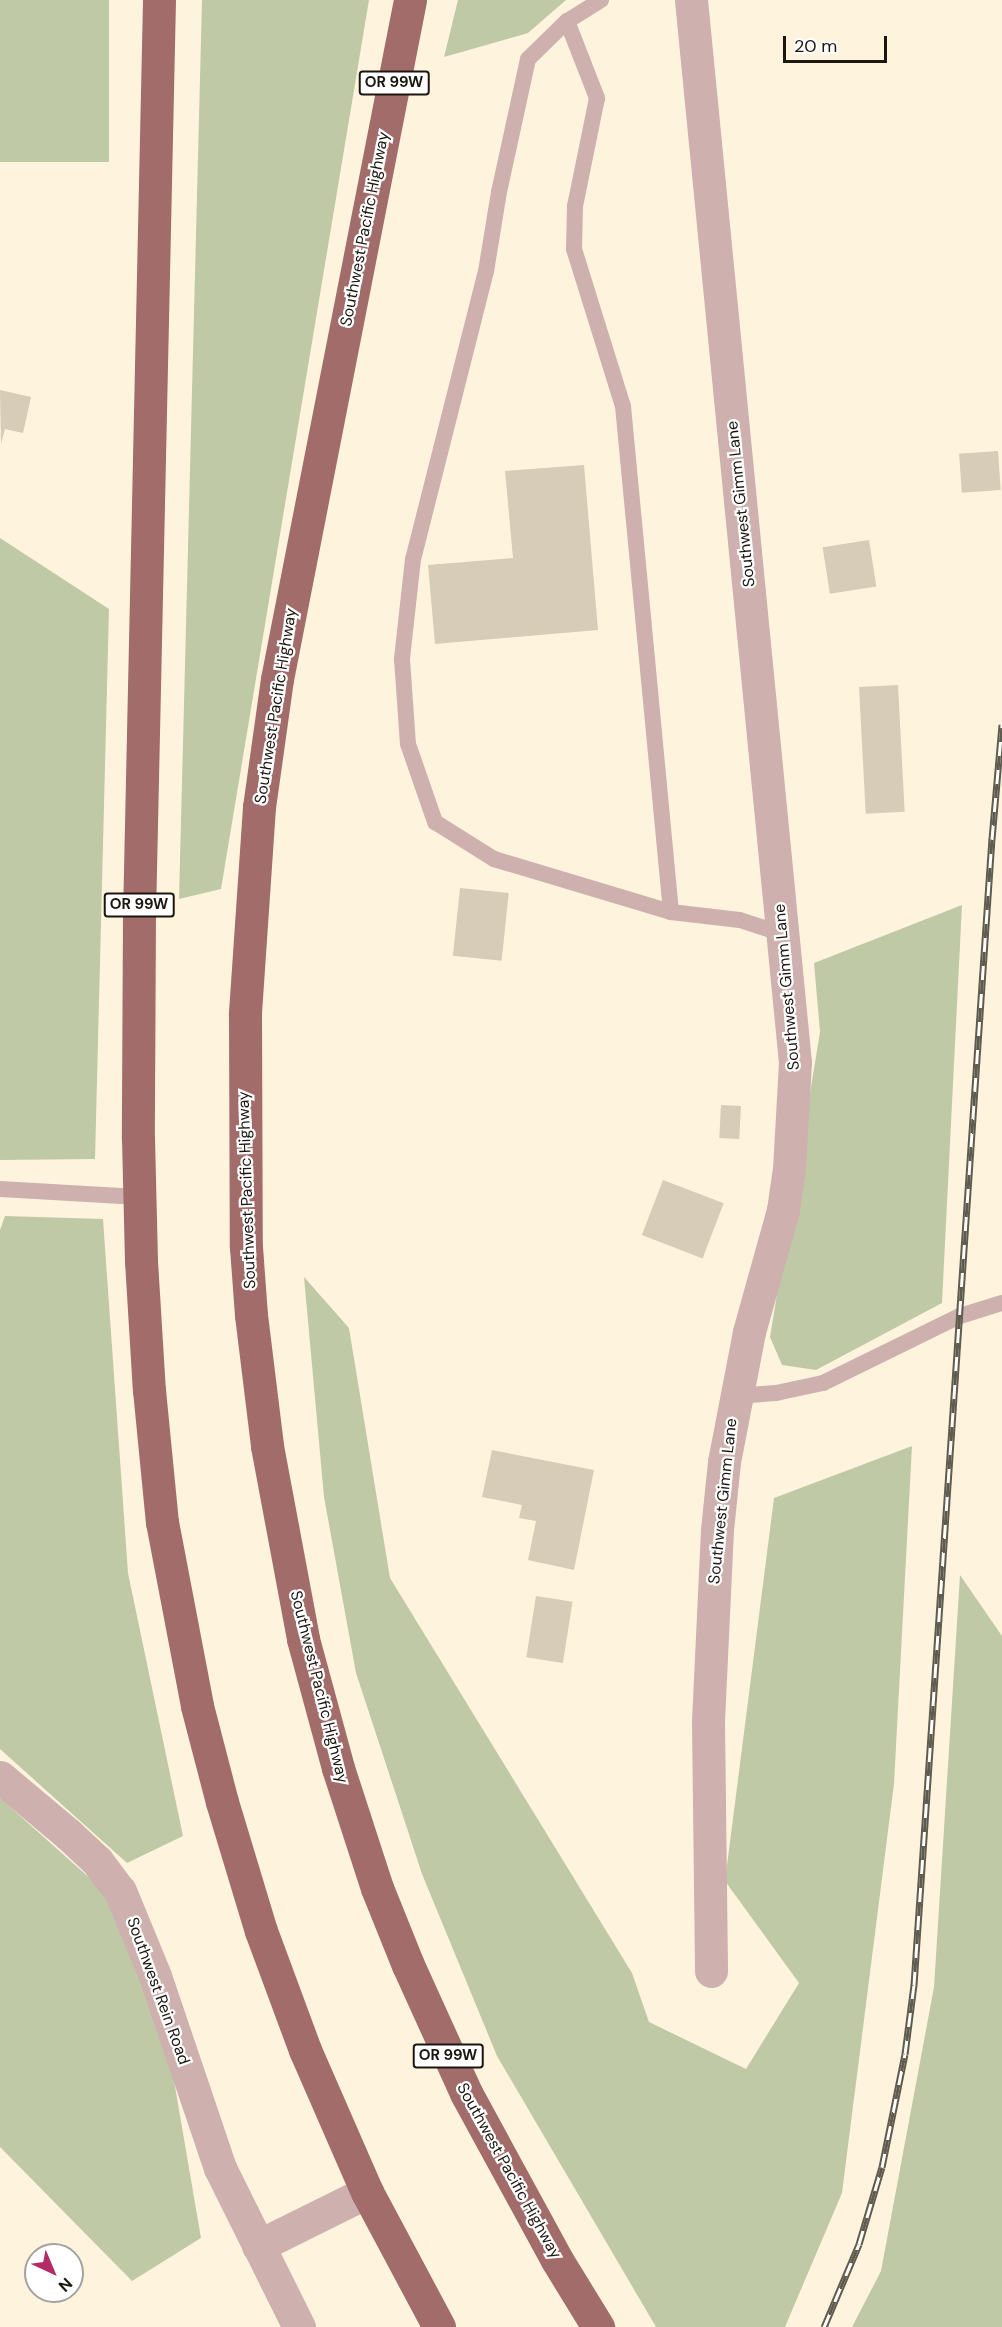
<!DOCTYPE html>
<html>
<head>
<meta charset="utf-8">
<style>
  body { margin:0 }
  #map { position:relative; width:1002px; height:2327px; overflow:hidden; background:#fef4de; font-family:"DM Sans",sans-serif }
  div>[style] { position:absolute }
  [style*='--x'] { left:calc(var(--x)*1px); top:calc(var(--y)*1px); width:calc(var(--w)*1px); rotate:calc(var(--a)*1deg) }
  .green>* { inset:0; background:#c0c9a5; transform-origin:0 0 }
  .building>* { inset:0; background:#d6ccb7; transform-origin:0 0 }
  .service>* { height:16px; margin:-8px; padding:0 8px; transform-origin:8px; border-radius:8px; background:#ceb1af }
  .minor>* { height:33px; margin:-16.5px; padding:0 16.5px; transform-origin:16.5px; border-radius:16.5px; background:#ceb1af }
  .trunk>* { height:33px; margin:-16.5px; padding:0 16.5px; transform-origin:16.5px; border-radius:16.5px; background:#a26c6b }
  .rail>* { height:7px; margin-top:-3.5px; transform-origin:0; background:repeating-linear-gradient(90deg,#fff 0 14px,#605b4f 0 28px); box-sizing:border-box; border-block:2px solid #605b4f }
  span { translate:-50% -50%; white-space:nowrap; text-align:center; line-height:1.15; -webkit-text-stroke:4.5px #fff; paint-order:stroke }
  .shield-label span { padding:2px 4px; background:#fff; border:2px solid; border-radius:4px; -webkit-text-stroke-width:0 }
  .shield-label { font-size:15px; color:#1b1710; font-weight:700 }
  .street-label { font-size:16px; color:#1b1710 }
  .north { position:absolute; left:24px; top:2243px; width:60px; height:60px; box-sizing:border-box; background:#fff; border:2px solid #a4a29f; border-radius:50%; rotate:136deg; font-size:16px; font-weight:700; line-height:24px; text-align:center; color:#1b1710 }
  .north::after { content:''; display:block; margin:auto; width:21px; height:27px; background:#b42a67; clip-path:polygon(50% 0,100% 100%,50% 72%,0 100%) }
  .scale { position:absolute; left:783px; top:36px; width:104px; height:27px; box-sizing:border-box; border:3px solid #1b1710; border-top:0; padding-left:8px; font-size:18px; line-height:21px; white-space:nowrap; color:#1b1710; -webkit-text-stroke:4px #fff; paint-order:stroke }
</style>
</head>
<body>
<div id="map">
  <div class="green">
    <i style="left:0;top:0;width:109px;height:162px"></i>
    <i style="clip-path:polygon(202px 0,369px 0,221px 889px,179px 899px)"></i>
    <i style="clip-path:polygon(458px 0,566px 0,528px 33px,444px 57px)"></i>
    <i style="clip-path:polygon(0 538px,109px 609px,95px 1159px,0 1160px)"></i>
    <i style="clip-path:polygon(962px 905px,942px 1303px,816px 1370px,782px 1365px,770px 1337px,820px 1032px,814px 963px)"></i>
    <i style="clip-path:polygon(5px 1216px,103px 1219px,128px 1573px,183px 1836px,127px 1863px,0 1749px,0 1230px)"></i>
    <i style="clip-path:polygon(304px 1277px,349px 1328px,390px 1578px,632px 1973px,649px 2022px,746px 2069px,799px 1983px,725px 1881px,774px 1498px,912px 1446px,894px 1784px,842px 2193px,785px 2327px,656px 2327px,497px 2056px,422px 1874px,356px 1673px,324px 1497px)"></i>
    <i style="clip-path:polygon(960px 1575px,1002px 1636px,1002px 2327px,852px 2327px,881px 2271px,934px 1987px)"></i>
    <i style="clip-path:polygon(0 1798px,111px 1897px,172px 2069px,201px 2238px,132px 2281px,0 2147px)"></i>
  </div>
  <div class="building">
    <i style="clip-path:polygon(0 390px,31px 397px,23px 433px,5px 429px,1px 444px)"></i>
    <i style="left:998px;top:451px;width:39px;height:39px;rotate:86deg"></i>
    <i style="clip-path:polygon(584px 465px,598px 630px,435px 644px,428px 565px,513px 558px,505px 471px)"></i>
    <i style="left:869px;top:540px;width:47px;height:47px;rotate:81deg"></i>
    <i style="left:898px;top:685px;width:127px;height:39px;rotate:87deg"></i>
    <i style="left:460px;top:888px;width:49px;height:68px;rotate:6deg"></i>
    <i style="left:721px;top:1105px;width:20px;height:33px;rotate:3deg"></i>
    <i style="left:663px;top:1180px;width:65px;height:59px;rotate:21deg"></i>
    <i style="clip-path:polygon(492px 1450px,594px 1470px,574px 1570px,528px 1560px,536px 1521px,519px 1518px,522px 1505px,482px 1497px)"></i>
    <i style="left:536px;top:1596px;width:37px;height:62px;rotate:9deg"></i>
  </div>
  <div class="service">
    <i style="--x:601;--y:0;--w:40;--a:148"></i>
    <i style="--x:567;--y:21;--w:54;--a:135.7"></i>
    <i style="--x:528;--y:59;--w:136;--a:102.3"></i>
    <i style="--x:499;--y:192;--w:80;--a:99.3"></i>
    <i style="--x:486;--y:271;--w:297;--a:104.2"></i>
    <i style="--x:413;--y:559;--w:101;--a:96.3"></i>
    <i style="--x:402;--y:659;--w:85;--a:86"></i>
    <i style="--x:408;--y:744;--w:83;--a:70.9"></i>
    <i style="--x:435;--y:822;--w:70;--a:32.1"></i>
    <i style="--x:494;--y:859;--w:185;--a:16.7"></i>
    <i style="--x:671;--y:912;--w:69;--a:6.6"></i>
    <i style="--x:740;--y:920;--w:45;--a:18"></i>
    <i style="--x:567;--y:21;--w:83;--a:68.7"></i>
    <i style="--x:597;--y:98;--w:110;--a:101.5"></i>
    <i style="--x:575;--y:206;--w:43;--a:91.3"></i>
    <i style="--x:574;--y:249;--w:164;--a:72.7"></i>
    <i style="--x:623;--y:406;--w:508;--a:84.58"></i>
    <i style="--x:0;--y:1189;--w:139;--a:3.3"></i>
    <i style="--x:736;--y:1396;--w:40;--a:-4.3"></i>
    <i style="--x:776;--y:1393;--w:48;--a:-12"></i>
    <i style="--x:823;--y:1383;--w:153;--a:-26.1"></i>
    <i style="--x:960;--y:1316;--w:44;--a:-17.2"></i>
  </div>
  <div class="minor">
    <i style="--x:691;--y:0;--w:1067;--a:84.41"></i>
    <i style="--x:795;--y:1062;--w:106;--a:93.2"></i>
    <i style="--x:789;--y:1168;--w:42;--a:98.1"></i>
    <i style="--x:783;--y:1210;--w:127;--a:105.6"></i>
    <i style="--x:749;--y:1332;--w:132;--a:100.9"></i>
    <i style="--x:724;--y:1462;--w:68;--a:95.9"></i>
    <i style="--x:717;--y:1530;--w:192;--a:92.7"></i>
    <i style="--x:708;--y:1722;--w:249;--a:89.3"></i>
    <i style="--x:0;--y:1777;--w:89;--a:40"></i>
    <i style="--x:68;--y:1834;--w:40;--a:43"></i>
    <i style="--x:97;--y:1861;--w:38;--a:53"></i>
    <i style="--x:120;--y:1891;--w:92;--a:67.6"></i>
    <i style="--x:155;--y:1976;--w:203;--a:71.3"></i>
    <i style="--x:220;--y:2168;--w:178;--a:63.6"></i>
    <i style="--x:258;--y:2246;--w:122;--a:-26.4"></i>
  </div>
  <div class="trunk">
    <i style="--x:159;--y:0;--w:914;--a:91.25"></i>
    <i style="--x:139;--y:914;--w:224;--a:90.3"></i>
    <i style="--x:138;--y:1138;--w:123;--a:88.6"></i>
    <i style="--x:141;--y:1261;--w:129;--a:86.5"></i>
    <i style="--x:149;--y:1390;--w:133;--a:84.4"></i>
    <i style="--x:162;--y:1522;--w:187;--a:79.2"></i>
    <i style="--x:197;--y:1706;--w:99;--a:75.4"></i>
    <i style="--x:222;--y:1802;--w:135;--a:73.2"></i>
    <i style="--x:261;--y:1931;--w:127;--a:69.7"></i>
    <i style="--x:305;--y:2050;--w:155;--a:66.4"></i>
    <i style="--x:367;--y:2192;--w:153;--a:61.9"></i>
    <i style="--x:410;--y:0;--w:692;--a:101.08"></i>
    <i style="--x:277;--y:679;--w:129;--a:98"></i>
    <i style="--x:259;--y:807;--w:208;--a:93.9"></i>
    <i style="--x:245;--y:1015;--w:232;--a:89.8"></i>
    <i style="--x:246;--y:1247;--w:68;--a:85.8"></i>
    <i style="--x:251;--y:1315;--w:132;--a:83"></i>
    <i style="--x:267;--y:1446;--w:196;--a:79.4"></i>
    <i style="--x:303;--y:1639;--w:134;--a:74.8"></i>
    <i style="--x:338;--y:1768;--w:126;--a:72"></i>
    <i style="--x:377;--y:1888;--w:83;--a:68.1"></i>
    <i style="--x:408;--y:1965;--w:141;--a:65.6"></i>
    <i style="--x:466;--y:2093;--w:190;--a:61.4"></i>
    <i style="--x:557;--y:2260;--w:79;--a:58.5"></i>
  </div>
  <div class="rail">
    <i style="--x:824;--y:2327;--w:90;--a:-67.1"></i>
    <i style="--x:859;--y:2244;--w:80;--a:-73.4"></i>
    <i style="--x:882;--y:2167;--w:115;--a:-78.5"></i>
    <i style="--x:905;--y:2054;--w:70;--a:-82.6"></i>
    <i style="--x:914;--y:1985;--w:1149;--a:-86.11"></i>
    <i style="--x:992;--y:839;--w:115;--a:-85"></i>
  </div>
  <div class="shield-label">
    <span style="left:394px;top:83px">OR 99W</span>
    <span style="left:139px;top:905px">OR 99W</span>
    <span style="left:448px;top:2056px">OR 99W</span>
  </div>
  <div class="street-label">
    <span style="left:365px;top:229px;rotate:-79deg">Southwest Pacific Highway</span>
    <span style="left:741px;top:504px;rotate:-96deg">Southwest Gimm Lane</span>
    <span style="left:276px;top:706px;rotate:-81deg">Southwest Pacific Highway</span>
    <span style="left:787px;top:987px;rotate:-95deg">Southwest Gimm Lane</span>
    <span style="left:247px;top:1190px;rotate:-92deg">Southwest Pacific Highway</span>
    <span style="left:723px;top:1501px;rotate:-84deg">Southwest Gimm Lane</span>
    <span style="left:319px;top:1687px;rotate:76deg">Southwest Pacific Highway</span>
    <span style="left:158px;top:1991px;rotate:70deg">Southwest Rein Road</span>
    <span style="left:509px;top:2171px;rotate:61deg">Southwest Pacific Highway</span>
  </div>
  <div class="north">N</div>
  <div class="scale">20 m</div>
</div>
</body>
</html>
